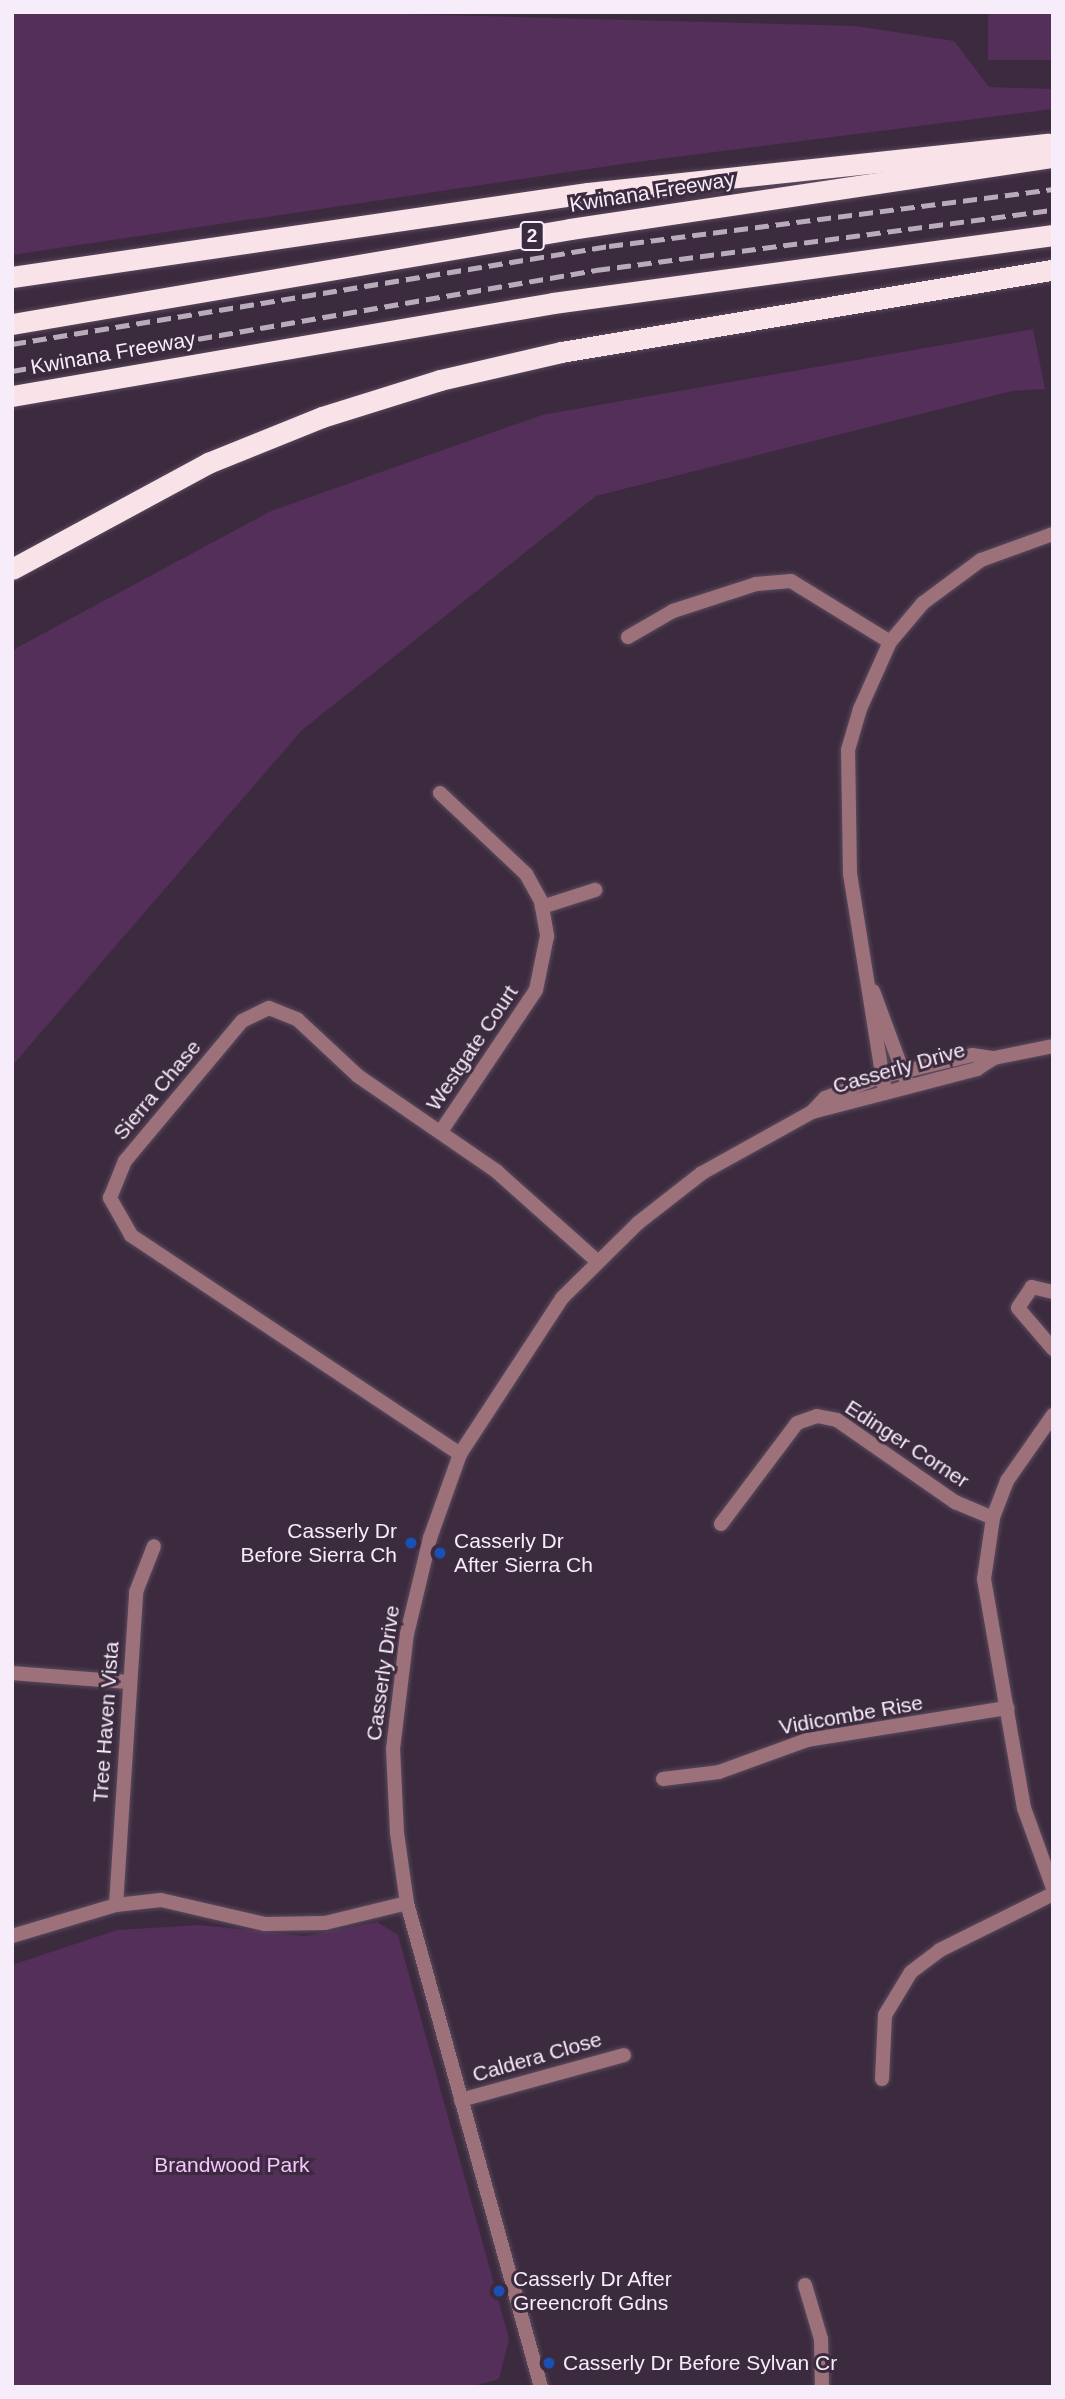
<!DOCTYPE html>
<html>
<head>
<meta charset="utf-8">
<style>
  body { margin:0 }
  #map { position:relative; width:1065px; height:2399px; overflow:hidden; background:#3c2b3f; font-family:Arial,sans-serif }
  div>[style] { position:absolute }
  [style*='--x'] { left:calc(var(--x)*1px); top:calc(var(--y)*1px); width:calc(var(--w)*1px); rotate:calc(var(--a)*1deg) }
  .green>* { inset:0; background:#532f59; transform-origin:0 0 }
  .roads { filter:drop-shadow(0 0 2px #5a4a5d) drop-shadow(0 0 2px #5a4a5d) }
  .minor>* { height:14px; margin:-7px; padding:0 7px; transform-origin:7px; border-radius:7px; background:#9d717a }
  .tertiary>* { height:14px; margin:-7px; padding:0 7px; transform-origin:7px; border-radius:7px; background:#9d717a }
  .motorway>* { height:21px; margin:-10.5px; padding:0 10.5px; transform-origin:10.5px; border-radius:10.5px; background:#fae3e8 }
  .rail>* { height:5px; margin-top:-2.5px; transform-origin:0; background:repeating-linear-gradient(90deg,#b8abba 0 14px,transparent 0 21px) }
  .dots>* { width:19px; height:19px; translate:-50% -50%; box-sizing:border-box; border:4px solid #3c2b3f; border-radius:50% }
  span { translate:-50% -50%; white-space:nowrap; text-align:center; line-height:1.15; -webkit-text-stroke:6px #3c2b3f; paint-order:stroke }
  .shield-label span { padding:2px 5px; background:#3c2b3f; border:2px solid; border-radius:5px; -webkit-text-stroke-width:0 }
  .shield-label { font-size:19px; color:#f7ecf9; font-weight:700 }
  .street-label { font-size:21px; color:#f7ecf9 }
  .poi-label { font-size:21px; color:#f7ecf9 }
  .right { translate:-100% -50%; text-align:right }
  .left { translate:0 -50%; text-align:left }
  .park-label { font-size:21px; color:#f6c4fe }
  .frame { position:absolute; inset:0; border:14px solid #f7ecf9; pointer-events:none }
</style>
</head>
<body>
<div id="map">
  <div class="green">
    <i style="clip-path:polygon(12px 12px,329px 12px,856px 26px,954px 41px,989px 87px,1053px 89px,1053px 109px,629px 163px,12px 255px)"></i>
    <i style="left:988px;top:12px;width:65px;height:48px"></i>
    <i style="clip-path:polygon(1033px 329px,1045px 389px,1012px 391px,596px 496px,302px 730px,12px 1066px,12px 652px,18px 647px,271px 511px,542px 415px)"></i>
    <i style="clip-path:polygon(377px 1922px,398px 1935px,509px 2339px,499px 2379px,470px 2387px,12px 2387px,12px 1965px,117px 1930px,200px 1925px,305px 1936px)"></i>
  </div>
  <div class="roads">
    <div class="minor">
      <i style="--x:628;--y:637;--w:52;--a:-30"></i>
      <i style="--x:673;--y:611;--w:87;--a:-18"></i>
      <i style="--x:756;--y:584;--w:35;--a:-5"></i>
      <i style="--x:791;--y:581;--w:116;--a:31.6"></i>
      <i style="--x:440;--y:793;--w:118;--a:43.3"></i>
      <i style="--x:526;--y:874;--w:31;--a:61"></i>
      <i style="--x:541;--y:901;--w:36;--a:80"></i>
      <i style="--x:547;--y:936;--w:55;--a:101.5"></i>
      <i style="--x:536;--y:990;--w:169;--a:123.9"></i>
      <i style="--x:542;--y:907;--w:56;--a:-17.8"></i>
      <i style="--x:873;--y:991;--w:98;--a:69.7"></i>
      <i style="--x:885;--y:1092;--w:221;--a:-99.1"></i>
      <i style="--x:850;--y:874;--w:124;--a:-90.9"></i>
      <i style="--x:848;--y:750;--w:43;--a:-73.7"></i>
      <i style="--x:860;--y:709;--w:73;--a:-65.9"></i>
      <i style="--x:890;--y:642;--w:51;--a:-49.8"></i>
      <i style="--x:923;--y:603;--w:72;--a:-36.6"></i>
      <i style="--x:981;--y:560;--w:77;--a:-19.9"></i>
      <i style="--x:1053;--y:1292;--w:22;--a:-167"></i>
      <i style="--x:1032;--y:1287;--w:25;--a:124"></i>
      <i style="--x:1018;--y:1308;--w:54;--a:49.5"></i>
      <i style="--x:1053;--y:1415;--w:80;--a:124.9"></i>
      <i style="--x:1007;--y:1481;--w:40;--a:111"></i>
      <i style="--x:993;--y:1518;--w:62;--a:98.4"></i>
      <i style="--x:984;--y:1579;--w:232;--a:80.1"></i>
      <i style="--x:1024;--y:1808;--w:85;--a:70.1"></i>
      <i style="--x:460;--y:1454;--w:395;--a:-146.4"></i>
      <i style="--x:131;--y:1235;--w:43;--a:-119.6"></i>
      <i style="--x:110;--y:1198;--w:40;--a:-68"></i>
      <i style="--x:125;--y:1161;--w:182;--a:-50.1"></i>
      <i style="--x:242;--y:1021;--w:30;--a:-26"></i>
      <i style="--x:269;--y:1008;--w:31;--a:22"></i>
      <i style="--x:298;--y:1020;--w:82;--a:43"></i>
      <i style="--x:358;--y:1076;--w:168;--a:34.5"></i>
      <i style="--x:496;--y:1171;--w:135;--a:41.7"></i>
      <i style="--x:721;--y:1524;--w:126;--a:-53"></i>
      <i style="--x:797;--y:1423;--w:21;--a:-19"></i>
      <i style="--x:817;--y:1416;--w:20;--a:11"></i>
      <i style="--x:837;--y:1420;--w:144;--a:34.8"></i>
      <i style="--x:955;--y:1502;--w:41;--a:22.8"></i>
      <i style="--x:12;--y:1673;--w:116;--a:4.4"></i>
      <i style="--x:663;--y:1779;--w:56;--a:-7.1"></i>
      <i style="--x:719;--y:1772;--w:94;--a:-20"></i>
      <i style="--x:807;--y:1740;--w:203;--a:-9.1"></i>
      <i style="--x:116;--y:1905;--w:314;--a:-86.3"></i>
      <i style="--x:136;--y:1592;--w:49;--a:-68.6"></i>
      <i style="--x:12;--y:1936;--w:109;--a:-16.6"></i>
      <i style="--x:116;--y:1905;--w:45;--a:-6.3"></i>
      <i style="--x:161;--y:1900;--w:107;--a:13"></i>
      <i style="--x:265;--y:1924;--w:60;--a:-1"></i>
      <i style="--x:325;--y:1923;--w:84;--a:-13.7"></i>
      <i style="--x:882;--y:2079;--w:64;--a:-87.3"></i>
      <i style="--x:885;--y:2015;--w:50;--a:-58.8"></i>
      <i style="--x:911;--y:1972;--w:36;--a:-37"></i>
      <i style="--x:940;--y:1950;--w:126;--a:-26.4"></i>
      <i style="--x:461;--y:2100;--w:169;--a:-15.4"></i>
      <i style="--x:805;--y:2285;--w:56;--a:73.5"></i>
      <i style="--x:821;--y:2339;--w:48;--a:88.8"></i>
    </div>
    <div class="tertiary">
      <i style="--x:812;--y:1112;--w:171;--a:-14.6"></i>
      <i style="--x:977;--y:1069;--w:20;--a:-33"></i>
      <i style="--x:541;--y:2387;--w:502;--a:-105.48"></i>
      <i style="--x:407;--y:1903;--w:71;--a:-98.1"></i>
      <i style="--x:397;--y:1833;--w:84;--a:-92.7"></i>
      <i style="--x:393;--y:1749;--w:116;--a:-83.1"></i>
      <i style="--x:407;--y:1634;--w:99;--a:-76.5"></i>
      <i style="--x:430;--y:1538;--w:89;--a:-70.3"></i>
      <i style="--x:460;--y:1454;--w:186;--a:-56.8"></i>
      <i style="--x:562;--y:1298;--w:107;--a:-44.6"></i>
      <i style="--x:638;--y:1223;--w:81;--a:-38"></i>
      <i style="--x:702;--y:1173;--w:126;--a:-29"></i>
      <i style="--x:812;--y:1112;--w:19;--a:-47"></i>
      <i style="--x:825;--y:1098;--w:59;--a:-20.9"></i>
      <i style="--x:880;--y:1077;--w:95;--a:-13.4"></i>
      <i style="--x:972;--y:1055;--w:22;--a:8"></i>
      <i style="--x:994;--y:1058;--w:60;--a:-11.5"></i>
    </div>
    <div class="motorway">
      <i style="--x:12;--y:277;--w:582;--a:-8.3"></i>
      <i style="--x:588;--y:193;--w:463;--a:-6.1"></i>
      <i style="--x:12;--y:324;--w:566;--a:-9.66"></i>
      <i style="--x:570;--y:229;--w:488;--a:-8.5"></i>
      <i style="--x:12;--y:396;--w:549;--a:-9.75"></i>
      <i style="--x:553;--y:303;--w:505;--a:-7.74"></i>
      <i style="--x:12;--y:569;--w:223;--a:-28.4"></i>
      <i style="--x:208;--y:463;--w:123;--a:-22"></i>
      <i style="--x:322;--y:417;--w:124;--a:-17.4"></i>
      <i style="--x:440;--y:380;--w:124;--a:-13"></i>
      <i style="--x:561;--y:352;--w:499;--a:-9.5"></i>
    </div>
  </div>
  <div class="rail">
    <i style="--x:12;--y:344;--w:605;--a:-9.32"></i>
    <i style="--x:609;--y:246;--w:448;--a:-7.3"></i>
    <i style="--x:12;--y:371;--w:593;--a:-9.81"></i>
    <i style="--x:596;--y:270;--w:461;--a:-7.5"></i>
  </div>
  <div class="dots">
    <i style="left:411px;top:1543px;background:#1a4fb4"></i>
    <i style="left:440px;top:1553px;background:#1a4fb4"></i>
    <i style="left:499px;top:2291px;background:#1a4fb4"></i>
    <i style="left:549px;top:2363px;background:#1a4fb4"></i>
  </div>
  <div class="shield-label">
    <span style="left:532px;top:236px">2</span>
  </div>
  <div class="street-label">
    <span style="left:652px;top:192px;rotate:-9deg">Kwinana Freeway</span>
    <span style="left:113px;top:353px;rotate:-10deg">Kwinana Freeway</span>
    <span style="left:472px;top:1048px;rotate:-56deg">Westgate Court</span>
    <span style="left:899px;top:1068px;rotate:-16deg">Casserly Drive</span>
    <span style="left:157px;top:1090px;rotate:-50deg">Sierra Chase</span>
    <span style="left:907px;top:1444px;rotate:33deg">Edinger Corner</span>
    <span style="left:383px;top:1673px;rotate:-82deg">Casserly Drive</span>
    <span style="left:851px;top:1715px;rotate:-10deg">Vidicombe Rise</span>
    <span style="left:106px;top:1722px;rotate:-86deg">Tree Haven Vista</span>
    <span style="left:537px;top:2057px;rotate:-16deg">Caldera Close</span>
  </div>
  <div class="poi-label">
    <span class="right" style="left:397px;top:1543px">Casserly Dr<br>Before Sierra Ch</span>
    <span class="left" style="left:454px;top:1553px">Casserly Dr<br>After Sierra Ch</span>
    <span class="left" style="left:513px;top:2291px">Casserly Dr After<br>Greencroft Gdns</span>
    <span class="left" style="left:563px;top:2363px">Casserly Dr Before Sylvan Cr</span>
  </div>
  <div class="park-label">
    <span style="left:232px;top:2165px">Brandwood Park</span>
  </div>
  <div class="frame"></div>
</div>
</body>
</html>
